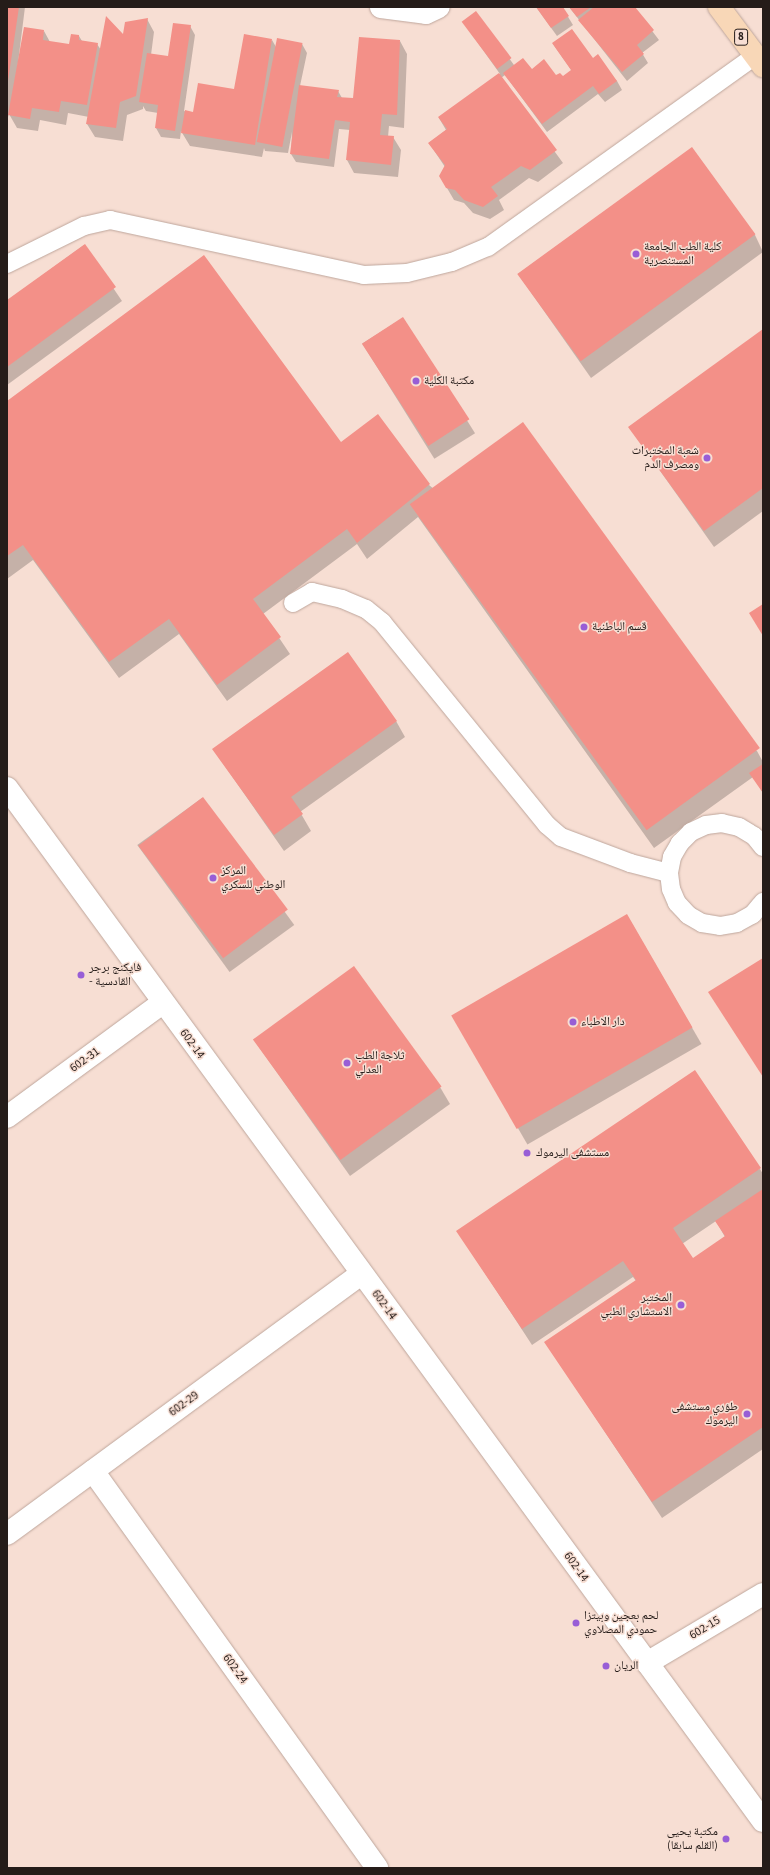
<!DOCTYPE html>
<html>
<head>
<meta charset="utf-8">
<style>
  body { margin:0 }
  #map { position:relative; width:770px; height:1875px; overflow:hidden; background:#f7ded3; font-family:"Source Sans 3","Noto Naskh Arabic",sans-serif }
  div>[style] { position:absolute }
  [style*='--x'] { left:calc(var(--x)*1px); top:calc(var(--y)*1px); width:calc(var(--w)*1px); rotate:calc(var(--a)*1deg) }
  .shadow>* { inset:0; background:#0003; transform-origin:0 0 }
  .building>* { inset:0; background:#f39088; transform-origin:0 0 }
  .roads { filter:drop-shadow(0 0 1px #bea69c) drop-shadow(0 0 1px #bea69c) }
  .lane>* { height:18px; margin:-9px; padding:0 9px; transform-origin:9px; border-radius:9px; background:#fff }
  .street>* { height:22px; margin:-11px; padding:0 11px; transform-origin:11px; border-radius:11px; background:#fff }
  .primary>* { height:22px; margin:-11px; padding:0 11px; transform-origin:11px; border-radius:11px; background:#f8d7b7 }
  .dots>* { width:11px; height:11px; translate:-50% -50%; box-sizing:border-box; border:2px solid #f7ded3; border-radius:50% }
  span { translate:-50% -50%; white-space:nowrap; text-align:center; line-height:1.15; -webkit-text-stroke:3px #f7ded3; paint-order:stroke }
  .shield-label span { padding:1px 3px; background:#f7ded3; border:1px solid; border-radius:3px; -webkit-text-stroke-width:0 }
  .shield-label { font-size:11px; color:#251c19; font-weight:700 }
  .poi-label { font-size:12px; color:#251c19 }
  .left { translate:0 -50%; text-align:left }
  .right { translate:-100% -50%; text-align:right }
  .street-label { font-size:12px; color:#251c19 }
  .frame { position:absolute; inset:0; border:8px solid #251c19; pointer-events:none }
</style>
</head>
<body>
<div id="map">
  <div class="shadow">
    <i style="clip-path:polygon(7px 7px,25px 7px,17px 71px,44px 31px,50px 42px,70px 45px,79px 36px,82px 41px,97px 44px,101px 50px,147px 19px,154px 32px,151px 55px,169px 58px,190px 26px,195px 35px,184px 111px,194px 113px,235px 90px,272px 40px,276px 47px,302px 44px,307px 53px,300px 86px,338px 91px,342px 98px,353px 99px,400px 41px,407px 54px,404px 128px,389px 126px,388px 137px,393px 137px,401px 150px,398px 177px,354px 173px,347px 160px,350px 130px,339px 129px,334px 167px,296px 162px,291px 154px,292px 132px,288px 153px,265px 151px,264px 148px,262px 157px,190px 146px,181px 131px,180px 139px,161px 137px,156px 128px,158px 113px,146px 111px,143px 106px,143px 109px,127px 115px,123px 141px,95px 137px,87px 124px,89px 117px,68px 113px,66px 125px,40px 120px,38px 131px,17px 128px,9px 114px,7px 120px)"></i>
    <i style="clip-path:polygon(536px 7px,562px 7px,573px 25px,557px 36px)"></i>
    <i style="clip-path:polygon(569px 7px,634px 7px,659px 40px,642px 53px,648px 63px,627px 81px)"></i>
    <i style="clip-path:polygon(476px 13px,514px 65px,562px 77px,572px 71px,553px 44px,593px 59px,617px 81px,622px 90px,605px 102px,598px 94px,547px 132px,505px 75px,501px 78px,563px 163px,538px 182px,529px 178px,499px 200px,504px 210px,490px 219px,473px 213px,464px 203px,454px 200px,440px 176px,445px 167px,429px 143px,446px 130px,439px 118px,500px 74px,463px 22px)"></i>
    <i style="clip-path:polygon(692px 148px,755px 235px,763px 252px,591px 378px,518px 274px)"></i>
    <i style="clip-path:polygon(84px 245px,122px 301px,7px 385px,7px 301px)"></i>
    <i style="left:403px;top:318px;width:136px;height:48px;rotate:58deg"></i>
    <i style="clip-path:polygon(763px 330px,763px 511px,714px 547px,629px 427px)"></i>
    <i style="clip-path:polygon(7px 402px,341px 443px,429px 485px,757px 751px,763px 762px,763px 793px,753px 777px,654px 848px,418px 517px,367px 559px,357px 544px,263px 614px,290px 654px,227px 701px,179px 634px,119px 678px,33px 560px,7px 579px)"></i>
    <i style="clip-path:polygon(396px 721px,405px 737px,300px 812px,311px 831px,284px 851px,213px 749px)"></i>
    <i style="left:202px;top:798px;width:157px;height:80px;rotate:54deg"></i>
    <i style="left:627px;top:915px;width:149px;height:201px;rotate:60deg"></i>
    <i style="clip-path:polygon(254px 1040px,440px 1087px,450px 1104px,350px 1176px)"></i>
    <i style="clip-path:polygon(evenodd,760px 1169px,763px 1174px,763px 1449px,662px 1518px,546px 1343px,636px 1281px,633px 1277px,532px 1345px,458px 1232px,760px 1169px,716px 1221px,725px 1237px,693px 1259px,682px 1244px,716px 1221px)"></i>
  </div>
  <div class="building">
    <i style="clip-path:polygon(7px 7px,19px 7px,8px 81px,7px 81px)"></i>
    <i style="clip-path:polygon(536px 7px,563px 7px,569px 16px,551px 28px)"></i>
    <i style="clip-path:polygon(569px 7px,591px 7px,577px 17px)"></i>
    <i style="clip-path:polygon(594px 7px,635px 7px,654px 30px,637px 45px,644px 54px,622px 72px,578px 20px)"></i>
    <i style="left:476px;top:11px;width:59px;height:18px;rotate:53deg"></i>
    <i style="clip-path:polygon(106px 16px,123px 34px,125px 22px,148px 18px,136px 96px,120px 102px,116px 128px,86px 124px)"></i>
    <i style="clip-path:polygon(173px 23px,191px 25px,175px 131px,155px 128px,158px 105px,139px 102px,147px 53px,168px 56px)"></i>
    <i style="clip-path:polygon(24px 27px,44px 30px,43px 40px,69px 44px,71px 34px,79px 35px,79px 40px,98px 43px,87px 105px,61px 101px,59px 112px,32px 108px,30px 119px,8px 115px)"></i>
    <i style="clip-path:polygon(572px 29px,593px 58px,598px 54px,617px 81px,599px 94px,593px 86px,542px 124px,503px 73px,523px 58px,532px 69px,544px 59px,556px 75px,560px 73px,563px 76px,571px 70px,552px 43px)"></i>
    <i style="clip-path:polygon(244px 34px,272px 39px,255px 145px,181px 133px,185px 110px,193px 112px,198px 83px,234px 89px)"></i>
    <i style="clip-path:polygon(359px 37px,400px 40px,397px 115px,382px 114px,380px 135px,394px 136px,391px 165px,346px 160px,350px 122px,335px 120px,329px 159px,290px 154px,299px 85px,339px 90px,337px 97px,353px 98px)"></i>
    <i style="left:277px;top:38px;width:26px;height:106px;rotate:11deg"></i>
    <i style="clip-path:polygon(499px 73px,557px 150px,530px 170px,521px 166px,491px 187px,498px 196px,483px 207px,464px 200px,455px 190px,446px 188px,439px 176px,445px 165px,428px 143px,447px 129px,438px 117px)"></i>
    <i style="left:692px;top:147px;width:108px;height:216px;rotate:54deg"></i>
    <i style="clip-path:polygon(85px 244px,116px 287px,7px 367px,7px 300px)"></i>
    <i style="clip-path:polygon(204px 255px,341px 442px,378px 414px,430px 484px,357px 543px,347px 529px,253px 599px,281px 637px,217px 685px,169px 619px,109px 662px,23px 545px,7px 556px,7px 401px)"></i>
    <i style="left:403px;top:317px;width:122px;height:49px;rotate:57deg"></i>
    <i style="clip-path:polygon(763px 329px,763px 488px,704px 531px,628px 427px)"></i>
    <i style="left:523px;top:422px;width:403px;height:140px;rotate:54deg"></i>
    <i style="clip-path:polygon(763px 604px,763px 636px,749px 613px)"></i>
    <i style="clip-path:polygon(348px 652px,397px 721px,291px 797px,303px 814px,274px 835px,212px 749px)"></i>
    <i style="clip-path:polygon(763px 764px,763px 793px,749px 773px)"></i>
    <i style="left:203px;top:797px;width:141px;height:81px;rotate:53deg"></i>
    <i style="left:627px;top:914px;width:131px;height:203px;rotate:60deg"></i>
    <i style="clip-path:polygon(763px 958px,763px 1077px,708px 992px)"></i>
    <i style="left:354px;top:966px;width:149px;height:125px;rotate:54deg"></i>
    <i style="clip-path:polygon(695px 1070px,761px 1168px,673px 1228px,693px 1258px,725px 1236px,715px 1221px,763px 1189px,763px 1427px,652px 1502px,544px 1342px,636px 1280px,623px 1261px,522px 1329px,456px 1231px)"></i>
  </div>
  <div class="roads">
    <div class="lane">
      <i style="--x:7;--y:264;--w:86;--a:-26.3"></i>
      <i style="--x:84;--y:226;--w:27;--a:-13"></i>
      <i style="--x:110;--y:220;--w:260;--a:12.2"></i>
      <i style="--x:364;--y:275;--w:43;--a:-2.7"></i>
      <i style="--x:407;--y:273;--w:46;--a:-13.7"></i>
      <i style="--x:452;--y:262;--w:39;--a:-23"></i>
      <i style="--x:488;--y:247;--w:328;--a:-35.6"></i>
      <i style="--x:293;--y:603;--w:22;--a:-30"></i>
      <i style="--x:312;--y:592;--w:31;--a:13"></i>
      <i style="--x:342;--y:599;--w:26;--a:23"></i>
      <i style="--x:366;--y:609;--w:21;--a:39"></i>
      <i style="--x:382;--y:622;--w:262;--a:50.9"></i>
      <i style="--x:547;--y:825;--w:18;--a:41"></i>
      <i style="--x:561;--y:837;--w:74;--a:20.6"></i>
      <i style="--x:630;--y:863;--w:40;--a:14.4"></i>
      <i style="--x:763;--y:847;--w:14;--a:-129"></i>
      <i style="--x:754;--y:836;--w:17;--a:-149"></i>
      <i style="--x:739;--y:827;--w:17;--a:-167"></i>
      <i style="--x:722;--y:823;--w:16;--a:173"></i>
      <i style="--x:706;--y:825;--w:17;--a:155"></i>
      <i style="--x:691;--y:832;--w:16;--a:135"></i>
      <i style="--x:680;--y:843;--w:16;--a:120"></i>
      <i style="--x:672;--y:857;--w:16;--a:101"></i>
      <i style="--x:669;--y:873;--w:16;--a:83"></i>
      <i style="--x:671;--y:889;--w:15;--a:67"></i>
      <i style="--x:677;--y:903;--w:16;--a:47"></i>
      <i style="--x:688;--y:915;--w:16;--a:30"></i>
      <i style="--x:702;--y:923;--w:18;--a:9"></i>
      <i style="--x:720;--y:926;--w:17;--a:-10"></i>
      <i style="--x:737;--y:923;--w:18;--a:-29"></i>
      <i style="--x:753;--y:914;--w:16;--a:-50"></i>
    </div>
    <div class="street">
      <i style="--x:381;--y:7;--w:45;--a:7.6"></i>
      <i style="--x:426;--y:13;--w:14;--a:-25"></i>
      <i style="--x:7;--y:788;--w:1280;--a:53.8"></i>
      <i style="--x:7;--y:1117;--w:192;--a:-36.3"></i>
      <i style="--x:93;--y:1471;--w:488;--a:54.4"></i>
      <i style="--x:7;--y:1534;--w:439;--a:-36.3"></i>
      <i style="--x:647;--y:1663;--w:135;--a:-30.7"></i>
    </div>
    <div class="primary">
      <i style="--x:719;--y:7;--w:74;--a:53.3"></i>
    </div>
  </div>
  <div class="dots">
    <i style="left:636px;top:254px;background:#985ed6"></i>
    <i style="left:416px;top:381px;background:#985ed6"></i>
    <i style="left:707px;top:458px;background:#985ed6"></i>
    <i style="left:584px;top:627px;background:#985ed6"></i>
    <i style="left:213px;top:878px;background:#985ed6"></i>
    <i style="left:81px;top:975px;background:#985ed6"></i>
    <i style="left:573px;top:1022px;background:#985ed6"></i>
    <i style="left:347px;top:1063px;background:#985ed6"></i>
    <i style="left:527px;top:1153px;background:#985ed6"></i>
    <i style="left:681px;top:1305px;background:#985ed6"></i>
    <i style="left:747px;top:1414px;background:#985ed6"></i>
    <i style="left:576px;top:1623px;background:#985ed6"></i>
    <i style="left:606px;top:1666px;background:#985ed6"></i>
    <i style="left:726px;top:1839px;background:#985ed6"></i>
  </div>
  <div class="shield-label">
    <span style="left:741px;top:37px">8</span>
  </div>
  <div class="poi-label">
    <span class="left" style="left:644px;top:254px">كلية الطب الجامعة<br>المستنصرية</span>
    <span class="left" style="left:424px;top:381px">مكتبة الكلية</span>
    <span class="right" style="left:699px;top:458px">شعبة المختبرات<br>ومصرف الدم</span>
    <span class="left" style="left:592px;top:627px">قسم الباطنية</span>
    <span class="left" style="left:221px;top:878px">المركز<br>الوطني للسكري</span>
    <span class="left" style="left:89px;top:975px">فايكنج برجر<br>- القادسية</span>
    <span class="left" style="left:581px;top:1022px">دار الاطباء</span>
    <span class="left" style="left:355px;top:1063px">ثلاجة الطب<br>العدلي</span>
    <span class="left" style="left:536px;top:1153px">مستشفى اليرموك</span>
    <span class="right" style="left:672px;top:1305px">المختبر<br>الاستشاري الطبي</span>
    <span class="right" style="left:738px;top:1414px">طؤري مستشفى<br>اليرموك</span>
    <span class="left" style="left:584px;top:1623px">لحم بعجين وبيتزا<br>حمودي المصلاوي</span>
    <span class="left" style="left:614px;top:1666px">الريان</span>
    <span class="right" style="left:718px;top:1839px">مكتبة يحيى<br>(القلم سابقا)</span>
  </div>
  <div class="street-label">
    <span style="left:192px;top:1044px;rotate:54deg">602-14</span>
    <span style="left:85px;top:1060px;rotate:-36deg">602-31</span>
    <span style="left:384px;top:1305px;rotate:54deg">602-14</span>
    <span style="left:184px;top:1404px;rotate:-36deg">602-29</span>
    <span style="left:576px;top:1567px;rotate:54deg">602-14</span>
    <span style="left:705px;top:1628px;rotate:-31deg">602-15</span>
    <span style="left:235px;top:1669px;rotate:54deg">602-24</span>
  </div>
  <div class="frame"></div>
</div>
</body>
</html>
